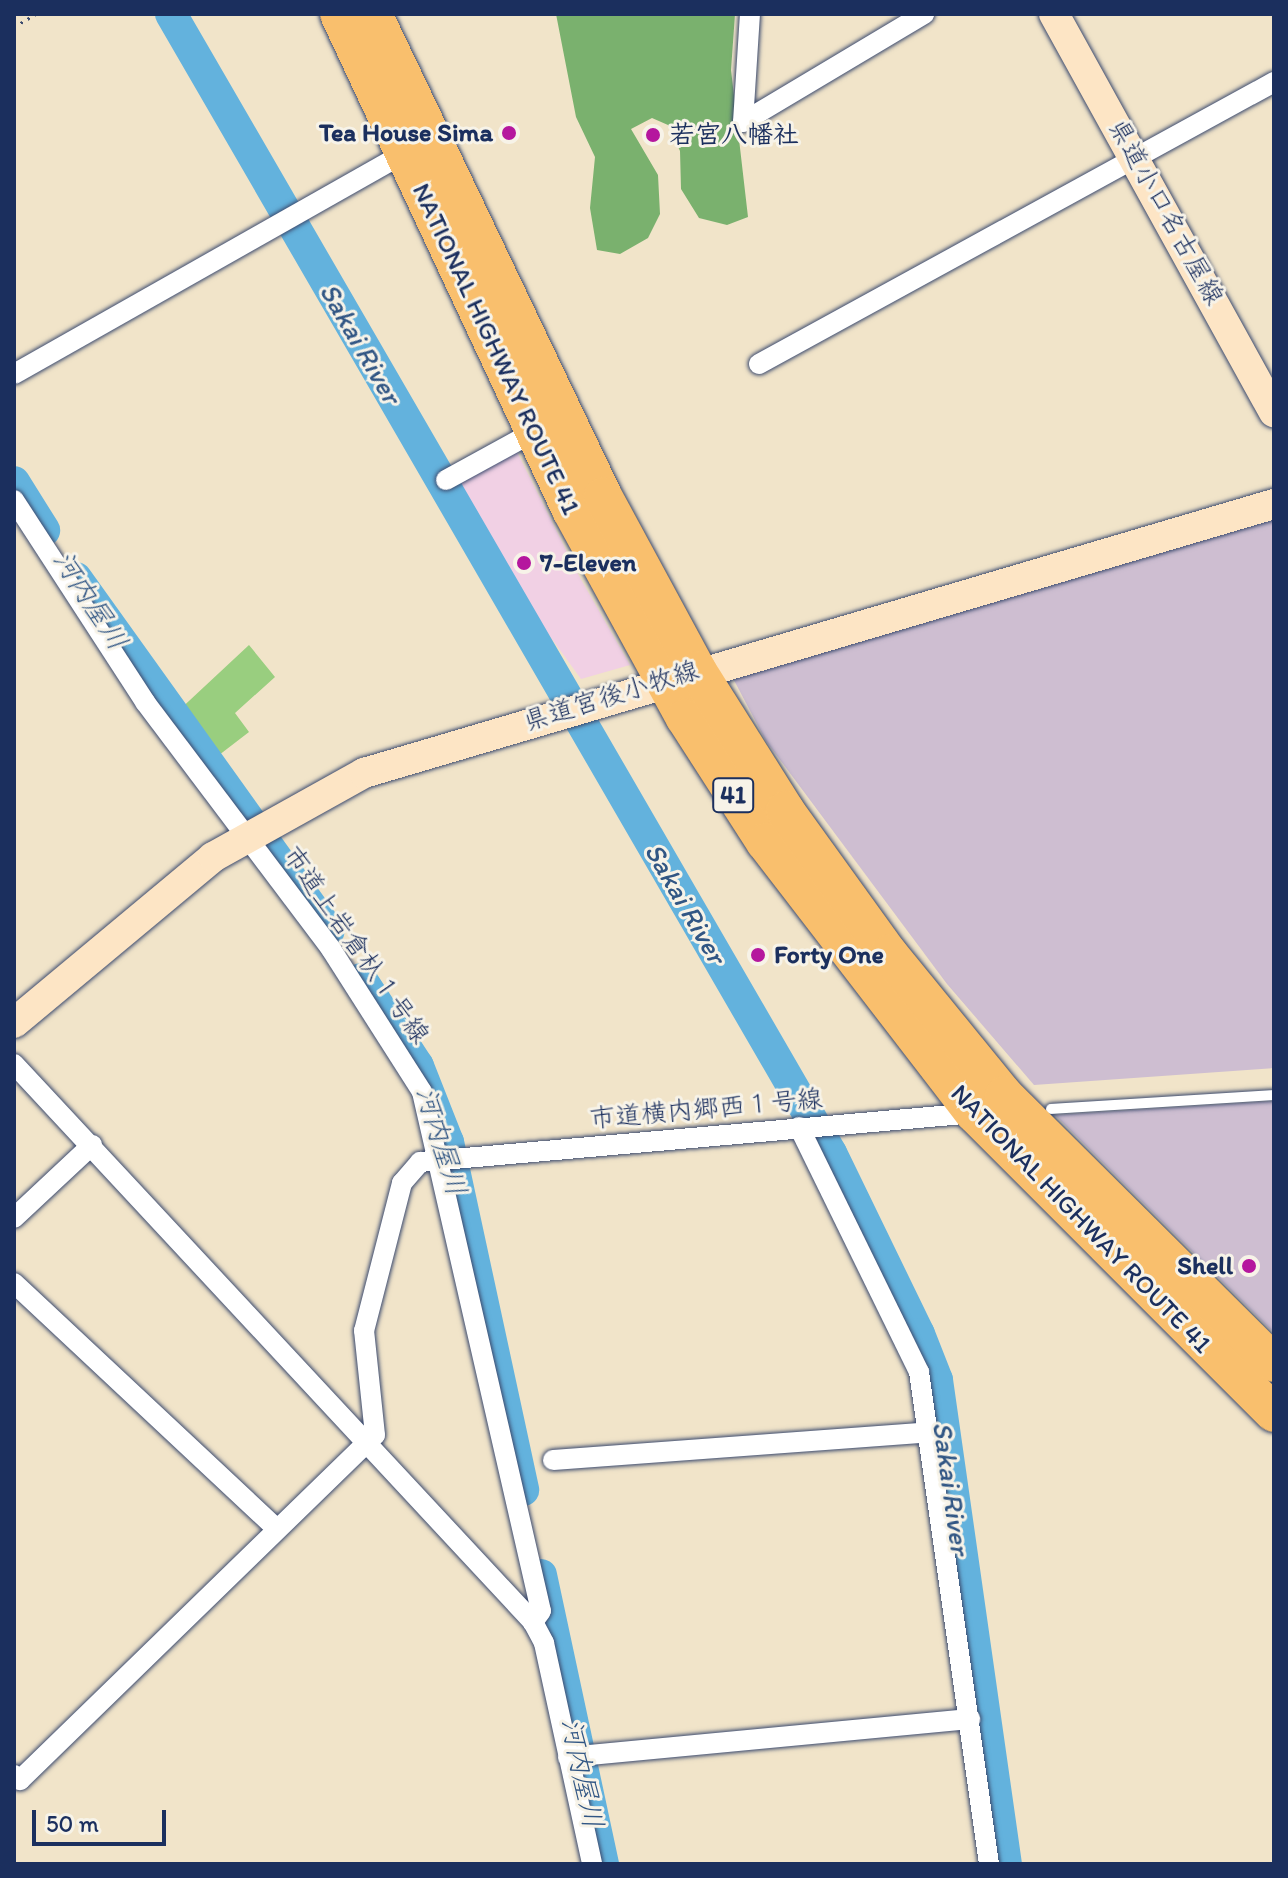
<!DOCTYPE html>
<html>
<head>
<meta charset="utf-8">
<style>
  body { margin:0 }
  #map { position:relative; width:1288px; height:1878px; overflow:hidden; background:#f1e4c9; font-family:Itim,"Klee One",sans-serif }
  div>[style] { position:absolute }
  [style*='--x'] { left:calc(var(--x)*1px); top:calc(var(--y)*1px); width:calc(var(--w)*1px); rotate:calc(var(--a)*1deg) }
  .built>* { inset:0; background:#f1d0e4 }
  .industrial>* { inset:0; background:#cebed1 }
  .green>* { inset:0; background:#99ce7f }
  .forest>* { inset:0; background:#7ab16e }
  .river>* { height:32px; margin:-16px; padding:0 16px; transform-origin:16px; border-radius:16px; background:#63b2dd }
  .path>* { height:3px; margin-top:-1.5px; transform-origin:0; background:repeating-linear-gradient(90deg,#3b4a6e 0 2px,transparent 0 8px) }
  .roads { filter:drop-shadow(0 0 2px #3b4a6e) drop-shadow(0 0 2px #3b4a6e) }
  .lane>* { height:10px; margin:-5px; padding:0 5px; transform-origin:5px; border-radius:5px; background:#fff }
  .street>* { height:20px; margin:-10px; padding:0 10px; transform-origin:10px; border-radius:10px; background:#fff }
  .secondary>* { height:30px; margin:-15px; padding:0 15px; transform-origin:15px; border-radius:15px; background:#fde5c5 }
  .highway>* { height:38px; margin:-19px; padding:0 19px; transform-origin:19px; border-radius:19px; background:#f9bf6d }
  .dots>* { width:22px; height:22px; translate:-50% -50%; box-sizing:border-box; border:4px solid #f7f3e8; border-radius:50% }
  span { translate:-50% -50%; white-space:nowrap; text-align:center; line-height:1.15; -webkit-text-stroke:6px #f7f3e8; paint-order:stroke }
  .shield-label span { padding:2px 6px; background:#f7f3e8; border:2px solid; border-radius:6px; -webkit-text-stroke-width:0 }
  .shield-label { font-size:24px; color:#1b2f5e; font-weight:700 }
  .poi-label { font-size:26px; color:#1b2f5e; font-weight:700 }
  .right { translate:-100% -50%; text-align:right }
  .left { translate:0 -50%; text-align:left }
  .street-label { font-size:26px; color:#1b2f5e }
  .water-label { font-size:28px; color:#315684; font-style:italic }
  .frame { position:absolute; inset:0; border:16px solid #1b2f5e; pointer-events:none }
  .scale { position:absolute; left:32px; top:1810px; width:134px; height:36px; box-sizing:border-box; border:4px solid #1b2f5e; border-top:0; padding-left:10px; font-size:24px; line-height:28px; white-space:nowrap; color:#1b2f5e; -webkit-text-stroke:6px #f7f3e8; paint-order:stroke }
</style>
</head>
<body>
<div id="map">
  <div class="built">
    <i style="clip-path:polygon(514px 446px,579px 576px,630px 665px,581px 679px,520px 595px,456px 480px)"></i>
  </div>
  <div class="industrial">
    <i style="clip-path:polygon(1274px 510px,1274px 1068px,1034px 1085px,947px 984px,766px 741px,727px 667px)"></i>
    <i style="clip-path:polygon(1274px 1101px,1274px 1333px,1055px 1115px)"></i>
  </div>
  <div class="green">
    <i style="clip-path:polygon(249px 645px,275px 677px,235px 713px,249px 732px,210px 762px,175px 714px)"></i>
  </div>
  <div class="forest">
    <i style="clip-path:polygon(556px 14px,735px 14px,731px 70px,748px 217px,727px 225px,699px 218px,681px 189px,680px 151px,668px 125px,652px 118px,631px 129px,658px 175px,660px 214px,648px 238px,620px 254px,597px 250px,590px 208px,595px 157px,576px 117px)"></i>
  </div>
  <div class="river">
    <i style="--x:171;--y:14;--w:1316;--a:59.91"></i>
    <i style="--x:831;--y:1153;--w:201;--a:64.1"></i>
    <i style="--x:919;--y:1334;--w:49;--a:68.6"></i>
    <i style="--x:937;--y:1380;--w:489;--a:81.9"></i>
    <i style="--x:14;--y:482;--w:57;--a:58"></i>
    <i style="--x:76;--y:578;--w:434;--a:54.4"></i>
    <i style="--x:361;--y:979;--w:104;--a:56.8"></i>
    <i style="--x:418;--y:1066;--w:82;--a:68.5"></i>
    <i style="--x:448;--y:1142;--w:356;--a:77.8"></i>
    <i style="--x:541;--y:1575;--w:296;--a:77.9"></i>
  </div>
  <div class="path">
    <i style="--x:14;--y:27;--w:26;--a:-31"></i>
  </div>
  <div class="roads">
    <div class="lane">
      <i style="--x:1051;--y:1109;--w:223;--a:-3.6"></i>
    </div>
    <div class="street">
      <i style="--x:743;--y:122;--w:211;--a:-30.8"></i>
      <i style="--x:743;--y:122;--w:108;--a:-86.3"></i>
      <i style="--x:759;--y:364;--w:587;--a:-28.7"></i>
      <i style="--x:14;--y:374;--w:448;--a:-29.5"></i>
      <i style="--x:446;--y:480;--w:98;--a:-28.7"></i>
      <i style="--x:14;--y:500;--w:241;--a:57"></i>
      <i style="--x:145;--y:702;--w:309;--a:53"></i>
      <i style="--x:331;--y:949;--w:169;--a:57.5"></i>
      <i style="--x:422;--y:1092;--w:532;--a:77.09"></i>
      <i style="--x:541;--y:1611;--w:14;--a:126"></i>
      <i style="--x:14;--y:1064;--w:762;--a:47.07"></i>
      <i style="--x:533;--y:1622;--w:24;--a:62"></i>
      <i style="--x:544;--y:1643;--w:226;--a:77.7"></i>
      <i style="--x:799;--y:1127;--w:273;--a:63.9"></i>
      <i style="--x:919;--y:1372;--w:497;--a:81.9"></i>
      <i style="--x:14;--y:1218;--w:107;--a:-43.1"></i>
      <i style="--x:14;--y:1283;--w:359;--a:43.1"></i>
      <i style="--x:553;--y:1460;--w:378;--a:-4.2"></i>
      <i style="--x:568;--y:1757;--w:404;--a:-5.4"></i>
      <i style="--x:14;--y:1775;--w:8;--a:40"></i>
      <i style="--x:20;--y:1780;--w:495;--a:-44.2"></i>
      <i style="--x:375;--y:1435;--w:105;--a:-96"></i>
      <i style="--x:364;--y:1331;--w:153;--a:-75.6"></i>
      <i style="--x:402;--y:1183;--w:28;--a:-49"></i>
      <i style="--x:420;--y:1162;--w:556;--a:-5.05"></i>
    </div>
    <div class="secondary">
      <i style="--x:1054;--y:14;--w:455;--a:61.1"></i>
      <i style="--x:14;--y:1023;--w:259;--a:-39.8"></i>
      <i style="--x:213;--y:857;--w:173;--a:-29.1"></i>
      <i style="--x:364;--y:773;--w:949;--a:-16.47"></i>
    </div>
    <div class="highway">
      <i style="--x:339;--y:14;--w:548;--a:64.93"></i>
      <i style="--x:571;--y:510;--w:237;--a:61.3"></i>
      <i style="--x:685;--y:718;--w:148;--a:57.2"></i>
      <i style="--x:765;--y:842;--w:342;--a:52.4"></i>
      <i style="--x:974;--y:1113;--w:424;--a:45"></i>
      <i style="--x:373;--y:14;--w:534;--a:64.49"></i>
      <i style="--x:603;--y:496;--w:198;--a:61.6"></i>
      <i style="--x:697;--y:670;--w:165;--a:57.8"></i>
      <i style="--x:785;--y:810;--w:178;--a:54.2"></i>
      <i style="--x:889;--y:954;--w:182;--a:50.8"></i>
      <i style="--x:1004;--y:1095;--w:380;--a:44.8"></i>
    </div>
  </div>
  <div class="dots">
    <i style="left:509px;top:133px;background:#b5179e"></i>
    <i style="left:653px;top:135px;background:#b5179e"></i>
    <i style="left:524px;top:563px;background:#b5179e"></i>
    <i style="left:758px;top:955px;background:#b5179e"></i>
    <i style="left:1249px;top:1266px;background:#b5179e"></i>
  </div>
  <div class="shield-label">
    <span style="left:733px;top:795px">41</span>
  </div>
  <div class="poi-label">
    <span class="right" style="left:493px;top:133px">Tea House Sima</span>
    <span class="left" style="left:669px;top:135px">若宮八幡社</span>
    <span class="left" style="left:540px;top:563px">7-Eleven</span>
    <span class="left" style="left:774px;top:955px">Forty One</span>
    <span class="right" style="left:1233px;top:1266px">Shell</span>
  </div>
  <div class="street-label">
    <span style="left:1166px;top:212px;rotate:61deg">県道小口名古屋線</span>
    <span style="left:496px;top:349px;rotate:65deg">NATIONAL HIGHWAY ROUTE 41</span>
    <span style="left:611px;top:696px;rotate:-17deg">県道宮後小牧線</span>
    <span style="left:356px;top:945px;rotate:55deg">市道上岩倉杁１号線</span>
    <span style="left:706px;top:1109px;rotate:-5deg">市道横内郷西１号線</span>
    <span style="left:1081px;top:1219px;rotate:46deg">NATIONAL HIGHWAY ROUTE 41</span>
  </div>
  <div class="water-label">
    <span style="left:361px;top:343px;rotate:60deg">Sakai River</span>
    <span style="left:91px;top:600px;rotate:57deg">河内屋川</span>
    <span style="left:686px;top:903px;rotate:60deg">Sakai River</span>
    <span style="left:442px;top:1141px;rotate:73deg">河内屋川</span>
    <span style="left:952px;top:1488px;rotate:82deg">Sakai River</span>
    <span style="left:583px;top:1773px;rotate:78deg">河内屋川</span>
  </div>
  <div class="frame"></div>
  <div class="scale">50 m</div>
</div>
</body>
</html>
